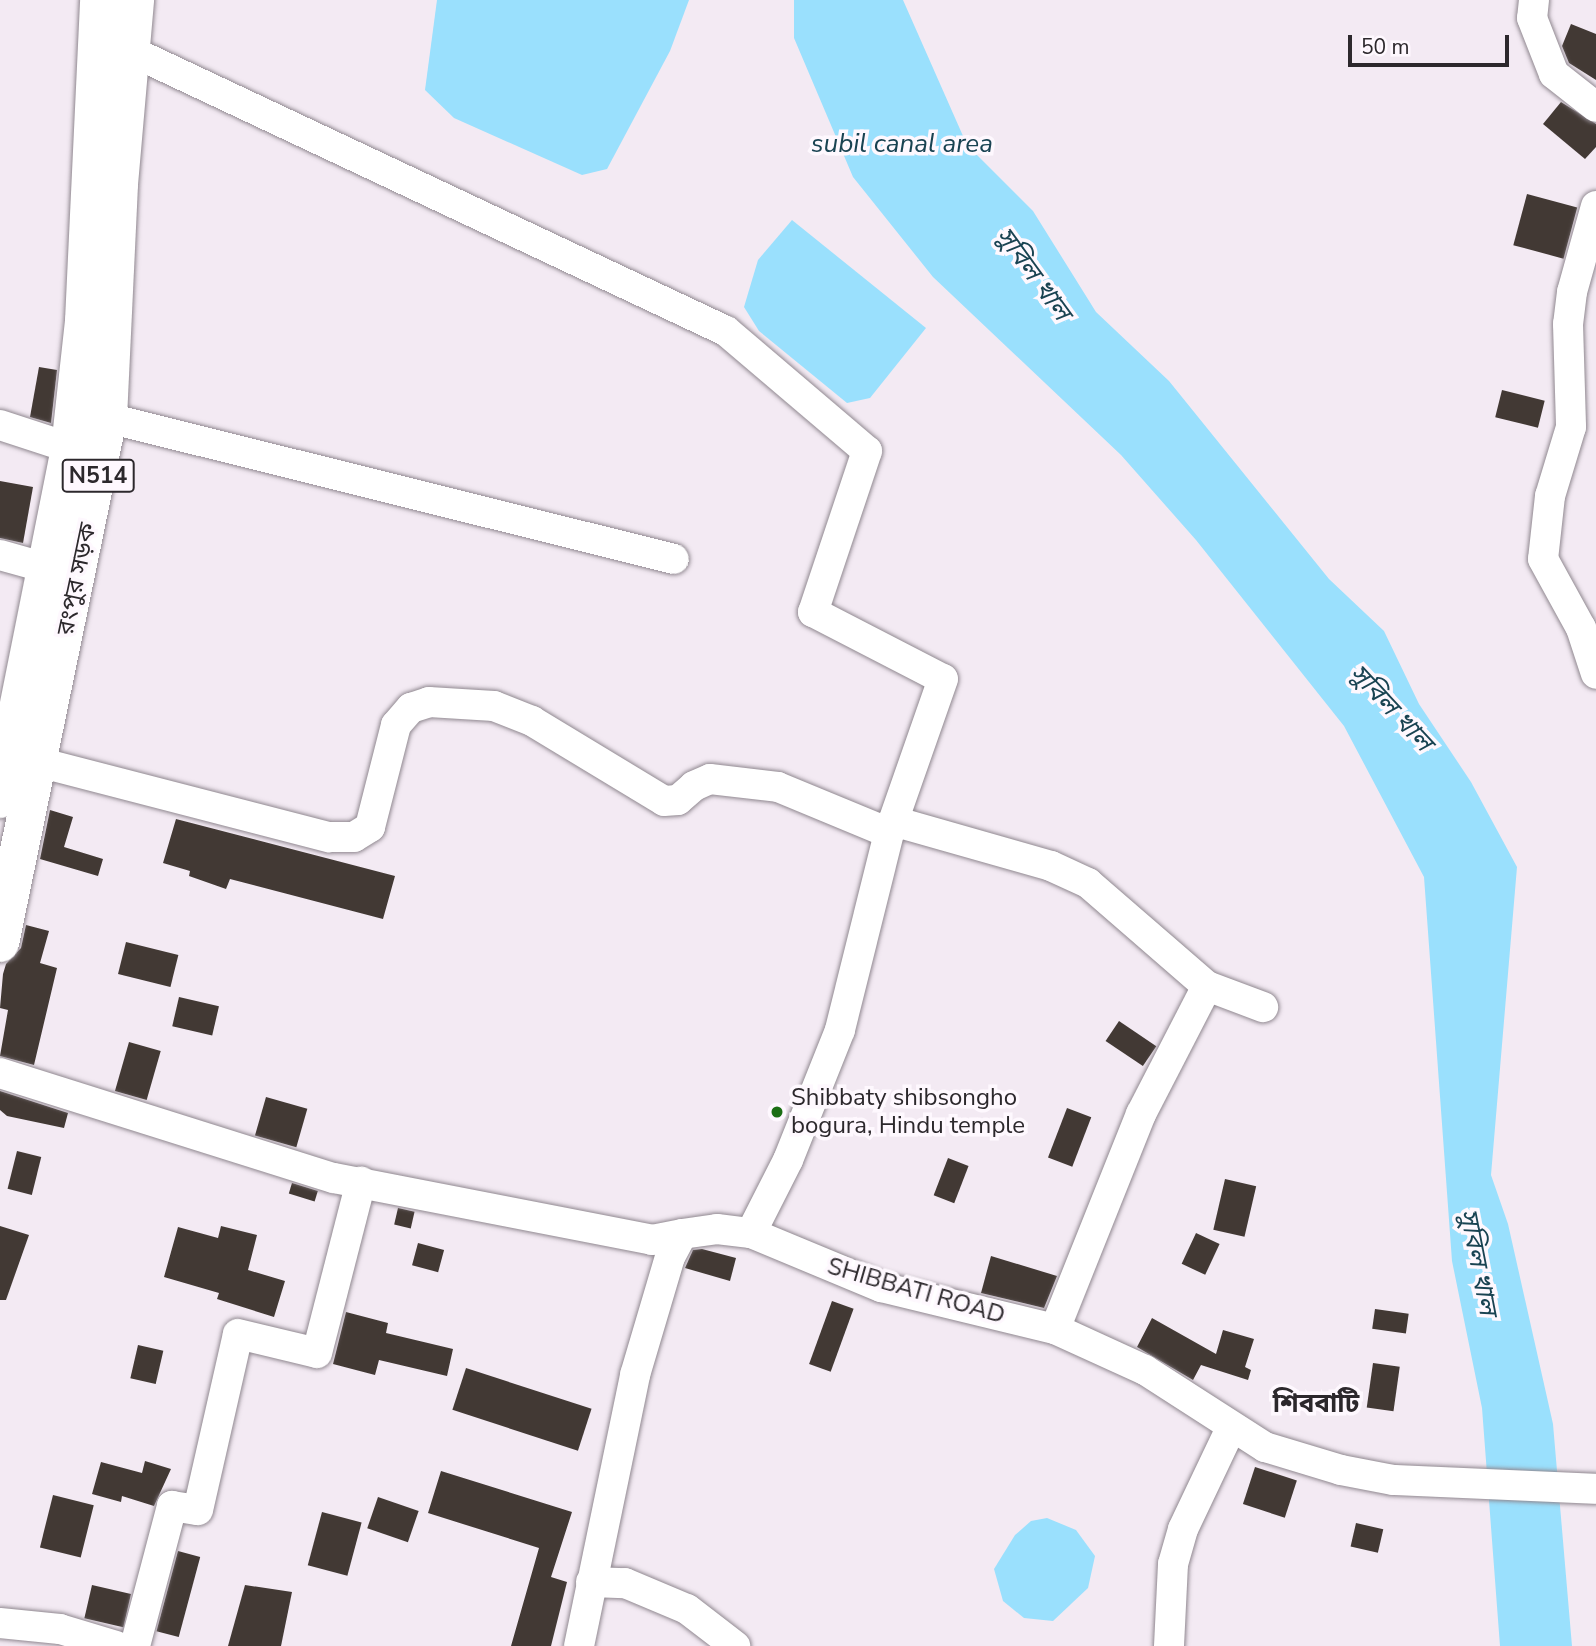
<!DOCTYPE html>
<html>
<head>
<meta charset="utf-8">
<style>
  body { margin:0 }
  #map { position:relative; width:1596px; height:1646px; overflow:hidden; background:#f3eaf3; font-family:"Nunito Sans","Noto Sans Bengali",sans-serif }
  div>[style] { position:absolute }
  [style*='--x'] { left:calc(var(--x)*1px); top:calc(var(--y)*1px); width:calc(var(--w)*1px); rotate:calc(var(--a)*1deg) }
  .water>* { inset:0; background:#9ae0fd }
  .building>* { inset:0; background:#423934; transform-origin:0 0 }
  .roads { filter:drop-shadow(0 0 2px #908890) drop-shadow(0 0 2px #908890) }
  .minor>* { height:30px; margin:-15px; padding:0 15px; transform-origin:15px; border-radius:15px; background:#fff }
  .highway>* { height:38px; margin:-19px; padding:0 19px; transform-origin:19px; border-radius:19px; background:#fff }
  .dots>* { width:19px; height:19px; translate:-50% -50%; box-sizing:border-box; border:4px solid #fef8fe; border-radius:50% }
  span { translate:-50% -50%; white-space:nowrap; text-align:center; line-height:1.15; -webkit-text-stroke:7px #fef8fe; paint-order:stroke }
  .shield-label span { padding:2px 5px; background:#fef8fe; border:2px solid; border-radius:5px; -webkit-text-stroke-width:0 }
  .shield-label { font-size:23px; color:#2c282c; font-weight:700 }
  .street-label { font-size:24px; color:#2c282c }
  .poi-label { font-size:24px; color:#2c282c }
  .left { translate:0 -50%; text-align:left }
  .water-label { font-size:26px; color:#194352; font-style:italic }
  .neighbourhood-label { font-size:26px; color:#2c282c; font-weight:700 }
  .scale { position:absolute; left:1348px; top:35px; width:161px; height:32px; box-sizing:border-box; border:4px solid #2c282c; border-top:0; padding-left:9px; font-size:21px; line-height:24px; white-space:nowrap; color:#2c282c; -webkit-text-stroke:5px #fef8fe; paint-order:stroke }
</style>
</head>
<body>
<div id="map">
  <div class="water">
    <i style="clip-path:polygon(437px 0,689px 0,670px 51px,607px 169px,582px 175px,454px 118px,425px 90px)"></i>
    <i style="clip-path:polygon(794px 0,903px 0,967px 145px,1033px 211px,1096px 312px,1169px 381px,1329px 579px,1384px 631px,1419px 704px,1471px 782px,1517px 867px,1491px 1175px,1508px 1224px,1553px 1424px,1572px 1646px,1500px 1646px,1482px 1408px,1452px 1261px,1424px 877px,1344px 726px,1196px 540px,1121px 455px,933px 277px,853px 177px,794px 38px)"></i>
    <i style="clip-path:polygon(792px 220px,926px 328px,870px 398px,847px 403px,759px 331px,744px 307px,758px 260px)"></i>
    <i style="clip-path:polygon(1047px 1518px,1076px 1530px,1095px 1556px,1088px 1588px,1053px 1621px,1024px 1618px,1003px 1601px,994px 1569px,1015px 1535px,1031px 1521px)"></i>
  </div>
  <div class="building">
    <i style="clip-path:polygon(1571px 24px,1596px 34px,1596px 80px,1569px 63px,1562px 46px)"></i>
    <i style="clip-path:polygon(1561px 102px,1596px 124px,1596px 147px,1585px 159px,1543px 124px)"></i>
    <i style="left:1527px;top:194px;width:52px;height:53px;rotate:15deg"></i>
    <i style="clip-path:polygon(39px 367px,57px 370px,51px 423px,30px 417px)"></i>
    <i style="left:1502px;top:390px;width:44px;height:28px;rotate:14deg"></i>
    <i style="clip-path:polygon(0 481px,33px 487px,23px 543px,0 538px)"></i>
    <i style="clip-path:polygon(50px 810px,73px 817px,64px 847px,103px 859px,98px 876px,40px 859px)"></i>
    <i style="clip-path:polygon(176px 819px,395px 876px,383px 919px,230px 879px,226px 889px,189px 876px,190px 871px,163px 863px)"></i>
    <i style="clip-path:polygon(26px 925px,49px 931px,40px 963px,57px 968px,34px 1065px,0 1056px,8px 1010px,0 1008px,3px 974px,6px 964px,21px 948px)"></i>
    <i style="left:126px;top:942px;width:54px;height:33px;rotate:14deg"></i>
    <i style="left:179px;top:997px;width:41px;height:30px;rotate:13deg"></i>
    <i style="left:1119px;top:1021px;width:45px;height:24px;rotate:34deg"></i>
    <i style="left:129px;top:1042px;width:33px;height:51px;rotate:16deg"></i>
    <i style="clip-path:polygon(0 1091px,68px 1113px,64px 1128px,7px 1116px,0 1110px)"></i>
    <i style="left:266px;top:1097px;width:43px;height:40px;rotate:16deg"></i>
    <i style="left:1067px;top:1108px;width:26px;height:53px;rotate:21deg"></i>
    <i style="left:17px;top:1151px;width:25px;height:39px;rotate:14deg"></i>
    <i style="left:948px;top:1158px;width:22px;height:40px;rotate:21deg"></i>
    <i style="left:1225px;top:1179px;width:32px;height:52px;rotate:13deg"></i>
    <i style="left:292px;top:1183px;width:27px;height:11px;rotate:17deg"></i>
    <i style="left:398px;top:1208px;width:17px;height:17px;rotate:13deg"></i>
    <i style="clip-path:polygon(0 1226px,29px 1235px,6px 1300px,0 1300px)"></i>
    <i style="clip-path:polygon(221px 1226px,257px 1235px,248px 1270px,285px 1281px,274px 1317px,217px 1299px,219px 1293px,164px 1277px,178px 1227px,218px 1238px)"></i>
    <i style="left:1196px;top:1233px;width:26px;height:34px;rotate:25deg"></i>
    <i style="left:418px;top:1243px;width:27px;height:23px;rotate:15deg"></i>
    <i style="clip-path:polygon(702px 1249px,736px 1258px,730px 1281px,685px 1268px,693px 1250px)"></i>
    <i style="clip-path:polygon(991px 1256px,1057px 1276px,1044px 1308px,981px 1293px)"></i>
    <i style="left:832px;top:1301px;width:23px;height:67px;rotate:20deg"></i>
    <i style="left:1375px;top:1309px;width:34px;height:20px;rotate:8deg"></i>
    <i style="clip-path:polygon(346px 1312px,388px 1323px,386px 1333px,453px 1349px,447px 1376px,379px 1360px,375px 1375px,333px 1364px)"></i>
    <i style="clip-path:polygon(1152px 1318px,1216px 1354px,1223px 1330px,1254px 1339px,1245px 1367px,1251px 1370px,1248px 1380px,1201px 1365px,1193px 1380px,1137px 1347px)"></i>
    <i style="left:138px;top:1345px;width:26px;height:34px;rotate:13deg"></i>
    <i style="left:1373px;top:1363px;width:27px;height:45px;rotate:8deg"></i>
    <i style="left:466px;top:1368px;width:132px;height:44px;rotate:18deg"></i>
    <i style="clip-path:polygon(145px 1461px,171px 1469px,154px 1506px,122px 1496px,121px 1502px,92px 1494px,101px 1462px,142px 1473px)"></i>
    <i style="left:1255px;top:1467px;width:44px;height:39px;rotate:18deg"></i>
    <i style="clip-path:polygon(441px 1471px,572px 1512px,551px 1577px,567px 1582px,551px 1646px,511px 1646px,539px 1548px,428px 1513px)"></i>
    <i style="left:53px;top:1495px;width:42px;height:54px;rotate:14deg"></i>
    <i style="left:378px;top:1497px;width:43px;height:33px;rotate:19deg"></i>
    <i style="left:322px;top:1512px;width:41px;height:55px;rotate:15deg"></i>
    <i style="left:1356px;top:1523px;width:28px;height:24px;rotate:13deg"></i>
    <i style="left:178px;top:1551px;width:23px;height:83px;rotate:15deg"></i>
    <i style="left:92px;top:1585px;width:40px;height:34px;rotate:13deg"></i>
    <i style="clip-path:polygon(245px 1585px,292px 1592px,281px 1646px,228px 1646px)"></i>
  </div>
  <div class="roads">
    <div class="minor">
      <i style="--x:1534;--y:0;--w:18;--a:96"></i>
      <i style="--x:1532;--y:18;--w:60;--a:68.6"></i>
      <i style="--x:1554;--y:74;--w:53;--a:38.2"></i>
      <i style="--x:133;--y:52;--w:655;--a:25.2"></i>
      <i style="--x:726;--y:331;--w:185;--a:40.4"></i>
      <i style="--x:867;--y:451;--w:170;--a:108.5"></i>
      <i style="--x:813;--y:612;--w:146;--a:27.3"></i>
      <i style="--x:943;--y:679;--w:163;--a:109.3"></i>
      <i style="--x:889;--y:833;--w:203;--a:104"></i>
      <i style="--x:840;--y:1030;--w:140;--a:111.8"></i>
      <i style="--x:788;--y:1160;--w:82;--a:116.9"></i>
      <i style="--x:1596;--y:206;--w:89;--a:105.6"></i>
      <i style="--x:1572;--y:292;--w:32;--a:97"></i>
      <i style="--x:1568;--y:324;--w:103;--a:88.3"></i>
      <i style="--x:1571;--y:427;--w:72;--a:106.9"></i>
      <i style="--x:1550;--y:496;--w:63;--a:96.3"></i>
      <i style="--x:1543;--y:559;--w:79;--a:61.2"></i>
      <i style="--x:1581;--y:628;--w:48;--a:71.9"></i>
      <i style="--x:108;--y:418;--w:583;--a:13.99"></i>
      <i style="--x:0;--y:425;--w:74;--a:18.2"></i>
      <i style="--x:0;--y:555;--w:45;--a:15.6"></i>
      <i style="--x:38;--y:762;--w:301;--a:14.5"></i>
      <i style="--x:329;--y:837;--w:25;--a:0"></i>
      <i style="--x:354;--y:837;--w:19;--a:-32"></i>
      <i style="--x:370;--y:827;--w:105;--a:-75.7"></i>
      <i style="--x:396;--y:725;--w:23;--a:-49"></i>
      <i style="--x:411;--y:708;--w:19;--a:-18"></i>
      <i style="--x:429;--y:702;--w:65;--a:3.5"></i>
      <i style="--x:494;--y:706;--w:41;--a:21.5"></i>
      <i style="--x:532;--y:721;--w:154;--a:31.2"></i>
      <i style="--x:664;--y:801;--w:14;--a:-4"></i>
      <i style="--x:678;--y:800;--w:21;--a:-41"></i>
      <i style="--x:694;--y:786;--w:17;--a:-24"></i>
      <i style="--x:710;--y:779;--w:68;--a:6.7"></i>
      <i style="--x:778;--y:787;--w:120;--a:22.5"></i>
      <i style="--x:893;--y:821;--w:164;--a:15.9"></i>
      <i style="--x:1051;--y:866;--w:41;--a:24.7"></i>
      <i style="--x:1088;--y:883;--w:157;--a:40.9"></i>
      <i style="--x:1207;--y:986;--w:60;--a:20.6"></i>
      <i style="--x:0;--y:1073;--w:350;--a:17.5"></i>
      <i style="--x:334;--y:1178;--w:324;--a:11"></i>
      <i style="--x:652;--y:1240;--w:31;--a:-11"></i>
      <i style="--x:1055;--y:1329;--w:232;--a:-68.2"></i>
      <i style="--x:1141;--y:1114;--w:144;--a:-62.7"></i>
      <i style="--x:591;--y:1582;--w:34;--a:2"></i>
      <i style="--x:625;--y:1583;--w:67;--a:22.8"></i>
      <i style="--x:687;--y:1609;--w:61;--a:37.6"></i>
      <i style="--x:0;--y:1623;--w:60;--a:5.7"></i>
      <i style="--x:60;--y:1629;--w:59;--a:16.9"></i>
      <i style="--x:135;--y:1646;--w:145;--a:-75.2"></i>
      <i style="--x:172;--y:1506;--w:26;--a:9"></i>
      <i style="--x:198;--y:1510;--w:180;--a:-77.2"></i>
      <i style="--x:238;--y:1334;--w:81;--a:13.5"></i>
      <i style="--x:317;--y:1353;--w:177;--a:-75.6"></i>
      <i style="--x:579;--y:1646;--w:277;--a:-78.3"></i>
      <i style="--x:635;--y:1375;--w:123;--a:-73.5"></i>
      <i style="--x:670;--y:1257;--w:26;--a:-62"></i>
      <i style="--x:682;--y:1234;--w:35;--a:-8"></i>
      <i style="--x:717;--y:1229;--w:34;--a:7"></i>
      <i style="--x:751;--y:1233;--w:141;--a:22.6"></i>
      <i style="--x:881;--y:1287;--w:179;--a:13.6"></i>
      <i style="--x:1055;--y:1329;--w:99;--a:24.5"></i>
      <i style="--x:1145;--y:1370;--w:143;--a:32.7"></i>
      <i style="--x:1265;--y:1447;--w:79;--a:16.8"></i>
      <i style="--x:1341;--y:1470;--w:53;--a:10.9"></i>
      <i style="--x:1393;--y:1480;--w:203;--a:2.5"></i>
      <i style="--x:1169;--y:1646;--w:82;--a:-87.2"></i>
      <i style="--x:1173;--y:1564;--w:36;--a:-74"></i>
      <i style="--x:1183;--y:1529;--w:112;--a:-64.6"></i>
    </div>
    <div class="highway">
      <i style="--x:0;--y:799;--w:358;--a:-78.7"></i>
      <i style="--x:70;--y:448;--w:128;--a:-83.7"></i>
      <i style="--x:84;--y:321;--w:321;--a:-87.3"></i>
      <i style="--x:0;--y:943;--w:536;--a:-78.38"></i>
      <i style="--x:108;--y:418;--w:234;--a:-87.3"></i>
      <i style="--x:119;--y:184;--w:185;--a:-85"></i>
    </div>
  </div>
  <div class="dots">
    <i style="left:777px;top:1112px;background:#1b6e14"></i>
  </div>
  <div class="shield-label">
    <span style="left:98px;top:476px">N514</span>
  </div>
  <div class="street-label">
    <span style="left:77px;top:579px;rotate:-78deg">রংপুর সড়ক</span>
    <span style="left:916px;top:1291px;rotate:16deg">SHIBBATI ROAD</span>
  </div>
  <div class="poi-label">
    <span class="left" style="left:791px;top:1112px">Shibbaty shibsongho<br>bogura, Hindu temple</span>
  </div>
  <div class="water-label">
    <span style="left:902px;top:144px">subil canal area</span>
    <span style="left:1033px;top:274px;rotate:54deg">সুবিল খাল</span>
    <span style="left:1391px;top:708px;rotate:47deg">সুবিল খাল</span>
    <span style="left:1478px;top:1262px;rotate:79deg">সুবিল খাল</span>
  </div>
  <div class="neighbourhood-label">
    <span style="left:1316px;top:1404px">শিববাটি</span>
  </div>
  <div class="scale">50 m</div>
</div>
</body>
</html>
